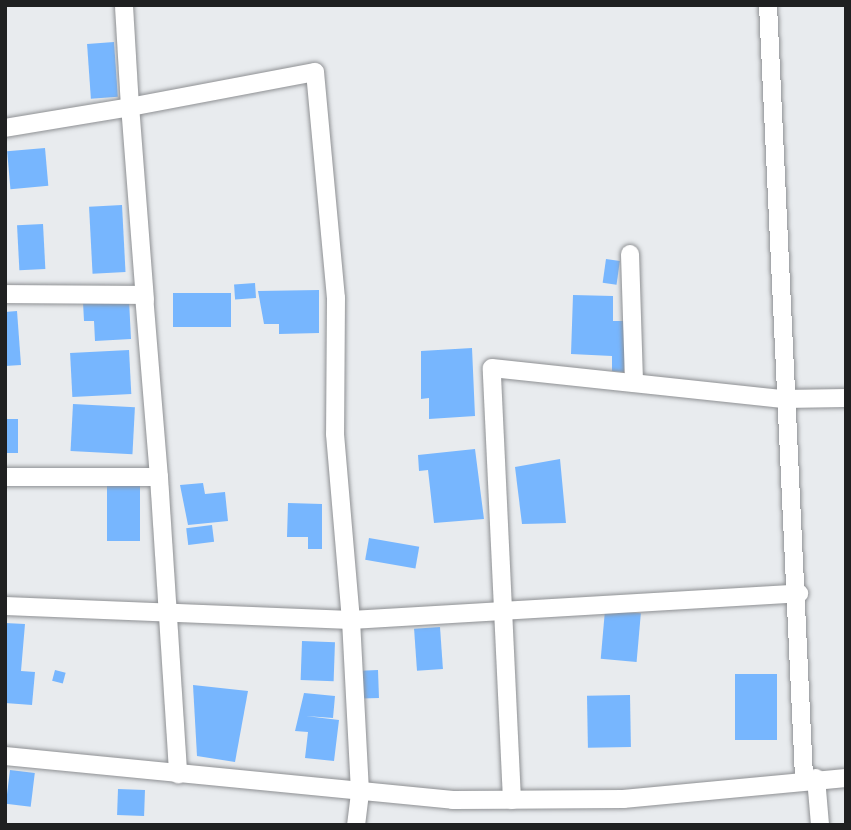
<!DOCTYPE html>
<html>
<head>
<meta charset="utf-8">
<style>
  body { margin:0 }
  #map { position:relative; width:851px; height:830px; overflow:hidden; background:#e8ebee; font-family:Lato,sans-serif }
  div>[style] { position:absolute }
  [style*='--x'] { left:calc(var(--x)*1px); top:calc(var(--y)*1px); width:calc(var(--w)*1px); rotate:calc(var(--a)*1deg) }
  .building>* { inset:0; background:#77b6fe; transform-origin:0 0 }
  .roads { filter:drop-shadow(0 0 2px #8e9093) drop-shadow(0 0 2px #8e9093) }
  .minor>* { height:18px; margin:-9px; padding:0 9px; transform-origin:9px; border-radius:9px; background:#fff }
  span { translate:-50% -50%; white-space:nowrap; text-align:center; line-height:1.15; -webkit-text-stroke:7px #fff; paint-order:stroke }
  .frame { position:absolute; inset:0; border:7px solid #1f2021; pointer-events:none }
</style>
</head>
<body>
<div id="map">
  <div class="building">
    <i style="left:114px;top:42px;width:55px;height:27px;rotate:86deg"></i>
    <i style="left:45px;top:148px;width:38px;height:38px;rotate:85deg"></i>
    <i style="left:122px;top:205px;width:67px;height:33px;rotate:87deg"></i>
    <i style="left:43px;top:224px;width:45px;height:26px;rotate:87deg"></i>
    <i style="left:606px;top:259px;width:14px;height:24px;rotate:8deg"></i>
    <i style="left:255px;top:283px;width:15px;height:21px;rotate:86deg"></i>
    <i style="clip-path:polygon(319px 290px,319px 333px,279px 334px,279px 324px,264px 324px,258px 291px)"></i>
    <i style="left:173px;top:293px;width:58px;height:34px"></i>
    <i style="clip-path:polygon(573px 295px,613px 296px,613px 321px,629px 321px,624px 372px,612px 371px,612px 356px,571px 354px)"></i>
    <i style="clip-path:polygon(129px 300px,131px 339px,95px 341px,94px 321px,84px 321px,83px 302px)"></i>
    <i style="clip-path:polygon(17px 311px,21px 365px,5px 366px,5px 312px)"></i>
    <i style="clip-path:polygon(472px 348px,475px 416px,429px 419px,429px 398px,421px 399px,421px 351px)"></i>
    <i style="left:129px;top:350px;width:44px;height:59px;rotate:87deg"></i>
    <i style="left:73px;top:404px;width:62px;height:47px;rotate:3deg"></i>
    <i style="left:5px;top:419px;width:13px;height:34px"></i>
    <i style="clip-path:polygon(475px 449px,484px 519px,434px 523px,428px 470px,419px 471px,418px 455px)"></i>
    <i style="clip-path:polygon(560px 459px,566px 523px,522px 524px,515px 467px)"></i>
    <i style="clip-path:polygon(203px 483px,205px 494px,225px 492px,228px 521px,188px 525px,180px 485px)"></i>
    <i style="left:107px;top:486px;width:33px;height:55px"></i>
    <i style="clip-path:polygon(288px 503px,322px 504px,322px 549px,308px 549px,308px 537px,287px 537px)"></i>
    <i style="left:212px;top:525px;width:17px;height:26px;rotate:83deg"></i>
    <i style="left:369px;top:538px;width:51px;height:22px;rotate:10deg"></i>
    <i style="left:605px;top:610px;width:36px;height:49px;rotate:5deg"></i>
    <i style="clip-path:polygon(5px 623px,25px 624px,21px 671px,35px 672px,32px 705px,5px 703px)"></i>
    <i style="left:440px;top:627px;width:42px;height:26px;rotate:86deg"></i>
    <i style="left:302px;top:641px;width:33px;height:39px;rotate:2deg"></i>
    <i style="left:55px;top:670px;width:11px;height:11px;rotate:15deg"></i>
    <i style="left:378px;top:670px;width:28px;height:18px;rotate:88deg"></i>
    <i style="left:735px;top:674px;width:42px;height:66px"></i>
    <i style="clip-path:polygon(193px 685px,248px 691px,235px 762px,197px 756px)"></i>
    <i style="clip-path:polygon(304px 693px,335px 696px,333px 718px,306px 716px,339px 720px,334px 761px,305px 758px,308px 732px,295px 731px)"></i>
    <i style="left:630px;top:695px;width:52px;height:43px;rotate:89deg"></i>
    <i style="left:10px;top:770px;width:25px;height:34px;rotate:7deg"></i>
    <i style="left:118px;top:789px;width:27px;height:26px;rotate:2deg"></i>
  </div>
  <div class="roads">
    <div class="minor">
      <i style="--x:768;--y:5;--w:773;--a:87.33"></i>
      <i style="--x:5;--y:128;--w:127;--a:-9.5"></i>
      <i style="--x:130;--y:107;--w:102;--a:-93.4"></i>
      <i style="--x:630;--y:254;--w:129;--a:88.2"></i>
      <i style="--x:5;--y:294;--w:139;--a:0.4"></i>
      <i style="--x:144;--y:295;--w:183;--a:85.3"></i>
      <i style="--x:159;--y:477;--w:154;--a:180"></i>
      <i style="--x:145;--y:300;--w:194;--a:-94.4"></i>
      <i style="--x:130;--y:107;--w:188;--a:-10.7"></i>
      <i style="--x:315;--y:72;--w:227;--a:84.7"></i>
      <i style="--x:336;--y:298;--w:136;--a:90.4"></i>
      <i style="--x:335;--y:434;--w:187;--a:85.1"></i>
      <i style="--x:351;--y:620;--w:173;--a:87"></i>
      <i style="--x:360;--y:793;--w:32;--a:97"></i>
      <i style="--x:159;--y:477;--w:298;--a:86.3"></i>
      <i style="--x:5;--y:606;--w:346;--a:2.3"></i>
      <i style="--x:351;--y:620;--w:449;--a:-3.4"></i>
      <i style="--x:5;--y:756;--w:450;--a:5.6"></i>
      <i style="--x:453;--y:800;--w:170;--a:-0.3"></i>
      <i style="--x:623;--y:799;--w:224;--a:-5.4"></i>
      <i style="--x:816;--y:778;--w:47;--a:85.1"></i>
      <i style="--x:512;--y:800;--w:432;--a:-92.7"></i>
      <i style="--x:492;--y:368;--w:293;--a:6.1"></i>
      <i style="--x:783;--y:399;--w:63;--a:-0.9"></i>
    </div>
  </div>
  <div class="frame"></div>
</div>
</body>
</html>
